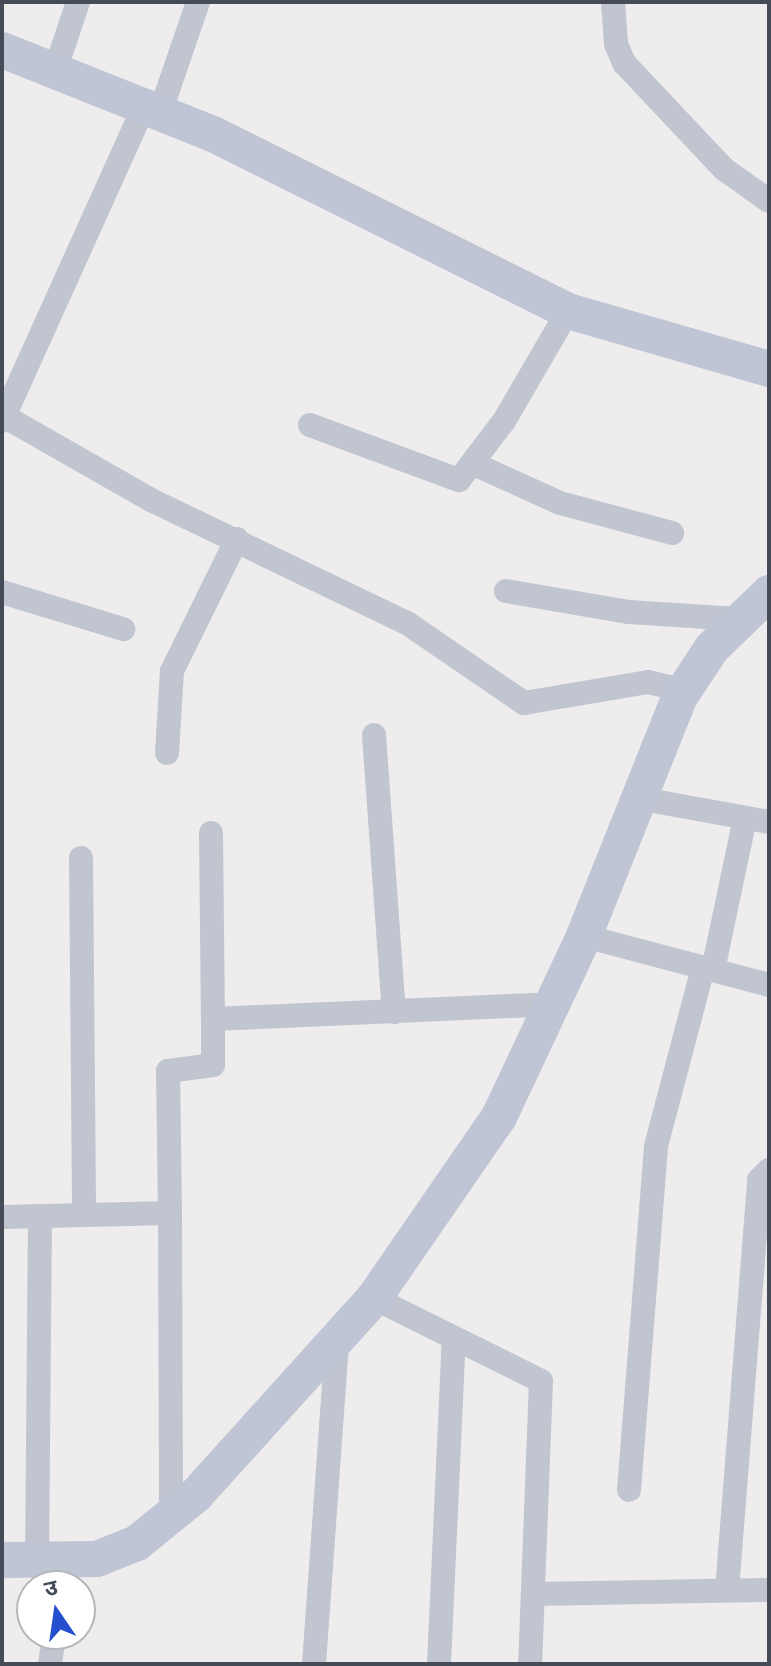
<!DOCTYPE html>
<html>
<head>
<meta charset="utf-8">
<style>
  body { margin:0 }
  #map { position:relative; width:771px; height:1666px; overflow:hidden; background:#eeecec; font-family:"Fira Sans Condensed","Noto Sans Devanagari",sans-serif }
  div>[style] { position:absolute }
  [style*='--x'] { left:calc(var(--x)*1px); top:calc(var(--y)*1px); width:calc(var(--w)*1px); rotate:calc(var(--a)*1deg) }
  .street>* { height:24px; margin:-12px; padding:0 12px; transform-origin:12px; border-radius:12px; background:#c0c5d0 }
  .secondary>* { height:36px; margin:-18px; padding:0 18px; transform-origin:18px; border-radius:18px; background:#bfc5d4 }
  span { translate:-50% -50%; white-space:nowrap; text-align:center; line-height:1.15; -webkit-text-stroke:6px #fff; paint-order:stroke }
  .frame { position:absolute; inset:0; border:4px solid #454c58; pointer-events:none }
  .north { position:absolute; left:16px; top:1570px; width:80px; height:80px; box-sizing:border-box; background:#fff; border:2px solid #b5b7bc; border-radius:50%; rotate:347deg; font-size:22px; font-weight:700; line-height:32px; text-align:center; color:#454c58 }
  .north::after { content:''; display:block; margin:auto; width:28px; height:36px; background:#254fcf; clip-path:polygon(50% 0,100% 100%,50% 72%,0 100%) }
</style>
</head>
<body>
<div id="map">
  <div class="street">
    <i style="--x:613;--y:2;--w:42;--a:85.9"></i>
    <i style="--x:616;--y:44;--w:21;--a:67"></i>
    <i style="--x:624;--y:63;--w:146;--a:46.7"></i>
    <i style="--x:724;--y:169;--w:55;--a:35.4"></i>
    <i style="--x:55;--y:71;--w:73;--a:-71.6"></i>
    <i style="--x:160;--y:113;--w:117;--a:-71.1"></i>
    <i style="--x:2;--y:415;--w:172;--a:29.7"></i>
    <i style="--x:151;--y:500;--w:284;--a:25.7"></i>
    <i style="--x:407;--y:623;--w:142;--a:34.4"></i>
    <i style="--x:524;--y:703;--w:126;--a:-9.6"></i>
    <i style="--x:648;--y:682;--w:37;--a:13"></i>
    <i style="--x:2;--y:421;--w:346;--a:-65.7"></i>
    <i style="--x:310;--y:425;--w:159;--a:20.3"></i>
    <i style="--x:459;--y:480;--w:74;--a:-52.7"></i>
    <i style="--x:504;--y:421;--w:127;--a:-59.8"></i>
    <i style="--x:474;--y:464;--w:94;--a:24.4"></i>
    <i style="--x:560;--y:503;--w:116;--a:15"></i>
    <i style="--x:506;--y:591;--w:125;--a:9.7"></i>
    <i style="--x:629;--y:612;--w:109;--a:3.7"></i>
    <i style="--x:2;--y:592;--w:127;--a:17"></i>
    <i style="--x:374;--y:735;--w:278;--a:85.9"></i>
    <i style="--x:167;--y:753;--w:82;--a:-86.5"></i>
    <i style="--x:172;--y:671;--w:147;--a:-63.8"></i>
    <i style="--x:637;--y:798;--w:134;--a:10.3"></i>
    <i style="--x:211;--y:833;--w:186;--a:89.4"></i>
    <i style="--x:81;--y:858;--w:356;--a:89.5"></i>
    <i style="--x:584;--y:936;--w:191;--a:14.8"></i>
    <i style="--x:713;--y:970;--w:155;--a:-78.1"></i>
    <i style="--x:170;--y:1213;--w:142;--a:-90.8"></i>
    <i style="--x:168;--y:1071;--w:45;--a:-7.6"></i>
    <i style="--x:213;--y:1065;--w:46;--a:-90"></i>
    <i style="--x:213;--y:1019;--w:339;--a:-2.5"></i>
    <i style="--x:2;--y:1217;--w:168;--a:-1.4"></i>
    <i style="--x:170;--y:1213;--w:305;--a:89.8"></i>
    <i style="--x:374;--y:1298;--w:186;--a:26.4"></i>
    <i style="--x:541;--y:1381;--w:283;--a:92.2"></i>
    <i style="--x:629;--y:1490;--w:345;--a:-85.5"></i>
    <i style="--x:656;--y:1146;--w:184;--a:-75.2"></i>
    <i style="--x:37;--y:1561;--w:345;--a:-89.5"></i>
    <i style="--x:62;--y:1586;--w:24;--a:-83"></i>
    <i style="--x:727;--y:1590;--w:411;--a:-85.5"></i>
    <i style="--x:759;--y:1180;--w:14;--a:-45"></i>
    <i style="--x:533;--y:1594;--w:236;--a:-1"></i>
    <i style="--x:50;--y:1664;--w:30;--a:-82"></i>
    <i style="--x:314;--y:1664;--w:324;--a:-85.9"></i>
    <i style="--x:439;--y:1664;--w:325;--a:-87.4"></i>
  </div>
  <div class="secondary">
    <i style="--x:2;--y:50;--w:227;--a:21.7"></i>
    <i style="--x:213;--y:134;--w:397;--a:26.5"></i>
    <i style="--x:568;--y:311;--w:209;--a:16.1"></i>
    <i style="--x:2;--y:1560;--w:95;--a:-0.6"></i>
    <i style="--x:97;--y:1559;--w:43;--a:-21.8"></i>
    <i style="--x:137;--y:1543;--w:76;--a:-39.1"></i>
    <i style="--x:196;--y:1495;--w:266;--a:-47.9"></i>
    <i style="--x:374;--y:1298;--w:220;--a:-55.4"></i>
    <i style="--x:499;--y:1117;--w:200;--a:-64.8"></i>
    <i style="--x:584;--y:936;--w:256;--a:-68.2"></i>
    <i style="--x:679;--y:698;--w:60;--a:-56.6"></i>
    <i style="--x:712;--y:648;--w:79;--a:-44"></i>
  </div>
  <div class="frame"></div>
  <div class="north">उ</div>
</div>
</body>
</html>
